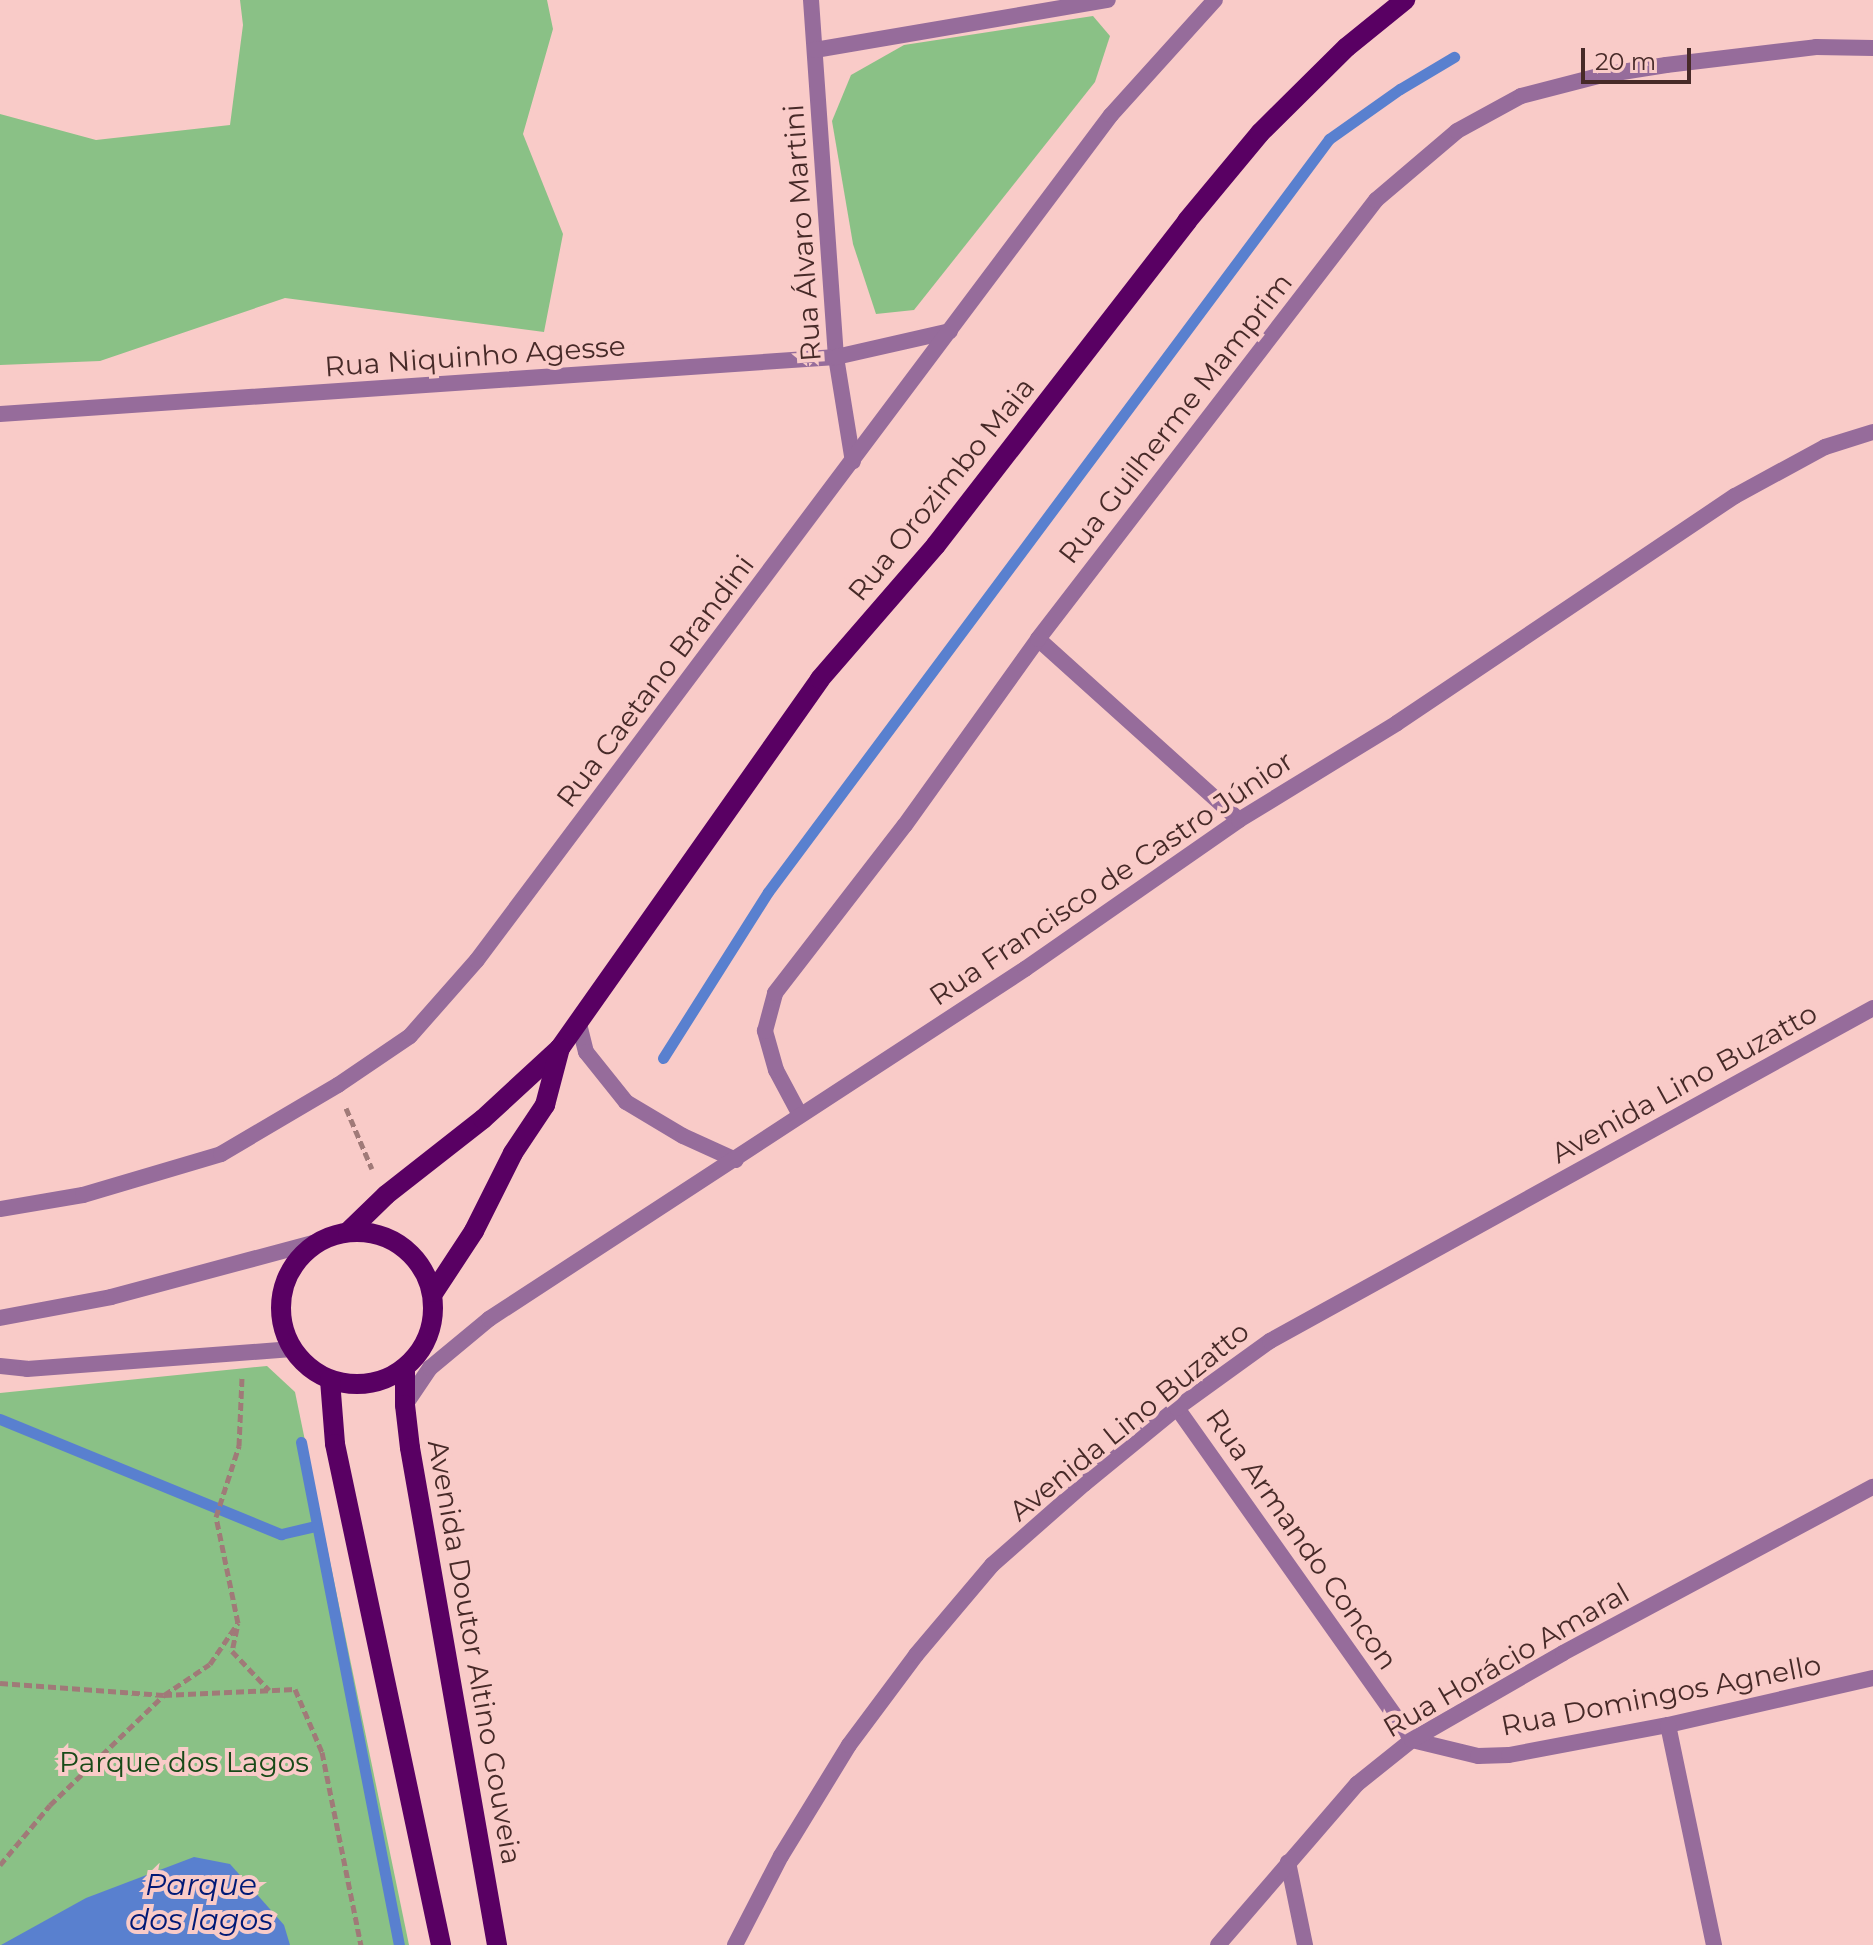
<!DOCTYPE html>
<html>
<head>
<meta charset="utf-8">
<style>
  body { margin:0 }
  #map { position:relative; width:1873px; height:1945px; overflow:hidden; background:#f9cbc8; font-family:Montserrat,sans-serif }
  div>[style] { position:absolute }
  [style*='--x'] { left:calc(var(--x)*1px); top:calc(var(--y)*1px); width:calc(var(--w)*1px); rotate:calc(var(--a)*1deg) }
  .green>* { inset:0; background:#8ac186 }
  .water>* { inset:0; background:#5980cf }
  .stream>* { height:11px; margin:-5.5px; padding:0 5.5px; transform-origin:5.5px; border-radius:5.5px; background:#5980cf }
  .path>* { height:5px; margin-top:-2.5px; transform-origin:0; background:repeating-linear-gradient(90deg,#a07a78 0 8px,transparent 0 12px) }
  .minor>* { height:16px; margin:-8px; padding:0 8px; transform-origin:8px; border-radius:8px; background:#966c9b }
  .primary>* { height:20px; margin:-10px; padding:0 10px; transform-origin:10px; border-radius:10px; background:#590063 }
  .primary>.ring { margin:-10px; padding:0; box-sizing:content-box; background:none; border:20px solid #590063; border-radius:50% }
  span { translate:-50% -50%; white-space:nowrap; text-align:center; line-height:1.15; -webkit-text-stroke:8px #f9cbc8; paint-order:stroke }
  .street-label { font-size:28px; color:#472a28 }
  .park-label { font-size:28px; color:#184a18 }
  .water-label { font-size:30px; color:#001976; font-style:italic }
  .scale { position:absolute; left:1581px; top:48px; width:110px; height:36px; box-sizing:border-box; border:4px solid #472a28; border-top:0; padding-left:10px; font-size:24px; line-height:28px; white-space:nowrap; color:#472a28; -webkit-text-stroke:6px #f9cbc8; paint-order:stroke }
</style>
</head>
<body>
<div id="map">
  <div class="green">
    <i style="clip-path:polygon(240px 0,547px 0,553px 29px,523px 134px,563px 234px,544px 332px,285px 298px,100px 361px,0 365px,0 114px,96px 140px,230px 125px,243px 25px)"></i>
    <i style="clip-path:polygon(1093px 16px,1110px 36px,1095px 82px,914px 310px,876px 314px,853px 244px,832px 121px,851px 75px,904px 45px)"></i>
    <i style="clip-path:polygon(267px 1366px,295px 1392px,409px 1945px,0 1945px,0 1393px)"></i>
  </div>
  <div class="water">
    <i style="clip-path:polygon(194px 1857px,230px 1864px,284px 1925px,290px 1945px,1px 1945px,86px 1898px)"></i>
  </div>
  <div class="stream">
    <i style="--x:663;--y:1058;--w:196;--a:-57.7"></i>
    <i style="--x:768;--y:892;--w:939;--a:-53.31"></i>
    <i style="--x:1329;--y:139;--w:87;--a:-35.2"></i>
    <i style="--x:1400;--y:89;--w:63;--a:-30.7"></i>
    <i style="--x:0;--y:1419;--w:304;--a:22.3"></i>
    <i style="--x:281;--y:1534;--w:37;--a:-13"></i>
    <i style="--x:301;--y:1442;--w:512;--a:78.98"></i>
  </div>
  <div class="path">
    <i style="--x:346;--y:1108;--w:66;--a:66.9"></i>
    <i style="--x:237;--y:1628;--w:24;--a:102"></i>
    <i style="--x:232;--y:1651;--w:54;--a:46.5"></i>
    <i style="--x:0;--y:1683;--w:164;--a:4.2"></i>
    <i style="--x:164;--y:1695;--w:55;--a:-34"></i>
    <i style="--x:210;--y:1664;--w:50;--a:-55.7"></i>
    <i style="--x:238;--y:1623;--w:108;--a:-101.7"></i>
    <i style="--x:216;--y:1517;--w:75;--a:-72.1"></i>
    <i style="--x:239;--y:1446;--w:68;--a:-87.5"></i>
    <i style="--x:0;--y:1865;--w:78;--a:-50.2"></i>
    <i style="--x:50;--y:1805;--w:158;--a:-44"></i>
    <i style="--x:164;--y:1695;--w:131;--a:-2.6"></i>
    <i style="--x:295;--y:1689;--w:69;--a:66.8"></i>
    <i style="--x:322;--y:1752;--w:197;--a:78.6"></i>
  </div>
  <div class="minor">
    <i style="--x:811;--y:0;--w:358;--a:86"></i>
    <i style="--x:836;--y:357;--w:106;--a:80.8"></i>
    <i style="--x:815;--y:50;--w:297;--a:-9.7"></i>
    <i style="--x:0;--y:414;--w:838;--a:-3.9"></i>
    <i style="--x:836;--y:357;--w:117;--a:-12.8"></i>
    <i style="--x:1038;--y:639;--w:270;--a:42"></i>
    <i style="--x:579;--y:1024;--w:29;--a:76"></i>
    <i style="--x:586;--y:1052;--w:64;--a:51.3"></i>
    <i style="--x:626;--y:1102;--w:66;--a:30.8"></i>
    <i style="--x:683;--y:1136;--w:58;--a:24.4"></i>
    <i style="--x:800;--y:1115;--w:51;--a:-118.1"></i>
    <i style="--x:776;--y:1070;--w:41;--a:-105.8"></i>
    <i style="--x:765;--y:1031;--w:39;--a:-75"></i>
    <i style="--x:775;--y:993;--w:212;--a:-52.3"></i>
    <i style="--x:905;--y:825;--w:229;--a:-54.4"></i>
    <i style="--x:1038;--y:639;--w:554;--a:-52.41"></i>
    <i style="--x:1376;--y:200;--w:106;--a:-40.4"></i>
    <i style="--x:1457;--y:131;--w:73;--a:-28.7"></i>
    <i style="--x:1521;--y:96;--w:85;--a:-14.4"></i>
    <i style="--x:1603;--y:75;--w:64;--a:-9"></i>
    <i style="--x:1666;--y:65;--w:151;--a:-6.8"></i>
    <i style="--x:1816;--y:47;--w:57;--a:1"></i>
    <i style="--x:0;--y:1209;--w:84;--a:-9.6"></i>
    <i style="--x:83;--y:1195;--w:144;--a:-16.5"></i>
    <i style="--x:221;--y:1154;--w:136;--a:-30.5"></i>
    <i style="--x:338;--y:1085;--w:87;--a:-34.2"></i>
    <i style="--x:410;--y:1036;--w:101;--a:-48.6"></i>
    <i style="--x:477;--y:960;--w:1056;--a:-53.12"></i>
    <i style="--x:1111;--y:115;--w:155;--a:-47.9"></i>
    <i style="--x:0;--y:1318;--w:113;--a:-10.7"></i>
    <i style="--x:111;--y:1297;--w:212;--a:-15"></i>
    <i style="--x:0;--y:1366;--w:27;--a:6"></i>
    <i style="--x:27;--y:1369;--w:266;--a:-4.3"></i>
    <i style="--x:405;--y:1405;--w:45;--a:-56"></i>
    <i style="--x:430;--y:1368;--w:77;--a:-39.7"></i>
    <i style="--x:489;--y:1319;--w:640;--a:-33.14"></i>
    <i style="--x:1025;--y:969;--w:261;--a:-34.8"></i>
    <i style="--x:1239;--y:820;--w:185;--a:-31.5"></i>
    <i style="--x:1397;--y:723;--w:407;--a:-33.9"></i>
    <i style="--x:1735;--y:496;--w:102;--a:-28.6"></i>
    <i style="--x:1825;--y:447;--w:50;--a:-17.4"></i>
    <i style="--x:1177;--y:1408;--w:407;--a:54.7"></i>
    <i style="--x:1412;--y:1740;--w:68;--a:13.6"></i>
    <i style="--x:1478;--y:1756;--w:31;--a:-2"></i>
    <i style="--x:1509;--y:1755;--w:162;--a:-10.7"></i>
    <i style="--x:1668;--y:1725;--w:210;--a:-12.9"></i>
    <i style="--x:1668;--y:1725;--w:225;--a:78.2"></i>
    <i style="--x:1288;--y:1862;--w:85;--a:78.4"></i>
    <i style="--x:735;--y:1945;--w:100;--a:-62.7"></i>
    <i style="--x:781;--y:1856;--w:130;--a:-58.5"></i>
    <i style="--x:849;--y:1745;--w:112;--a:-53.3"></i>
    <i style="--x:916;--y:1655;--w:118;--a:-49.8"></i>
    <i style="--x:992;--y:1565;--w:123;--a:-41.4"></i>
    <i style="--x:1084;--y:1484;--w:120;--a:-39.3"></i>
    <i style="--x:1177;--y:1408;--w:115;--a:-35.8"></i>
    <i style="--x:1270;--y:1341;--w:689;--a:-28.91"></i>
    <i style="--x:1218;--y:1945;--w:213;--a:-49.2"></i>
    <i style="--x:1357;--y:1784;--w:70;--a:-38.7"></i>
    <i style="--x:1412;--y:1740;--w:174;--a:-29.9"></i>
    <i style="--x:1563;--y:1653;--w:352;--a:-28.2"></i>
  </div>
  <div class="primary">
    <i class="ring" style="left:281px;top:1232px;width:132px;height:132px"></i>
    <i style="--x:348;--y:1232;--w:53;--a:-44.2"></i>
    <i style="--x:386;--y:1195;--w:123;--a:-38.1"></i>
    <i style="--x:483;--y:1119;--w:105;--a:-42.7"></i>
    <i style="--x:560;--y:1048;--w:451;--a:-54.8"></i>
    <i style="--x:820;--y:679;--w:177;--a:-49.1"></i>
    <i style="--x:936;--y:545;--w:410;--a:-52.2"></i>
    <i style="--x:1187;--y:221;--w:114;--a:-50.3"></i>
    <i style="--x:1260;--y:133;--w:122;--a:-44.7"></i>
    <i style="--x:1347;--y:47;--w:75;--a:-39"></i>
    <i style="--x:434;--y:1292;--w:73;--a:-56.7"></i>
    <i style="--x:474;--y:1231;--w:87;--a:-63.4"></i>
    <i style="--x:513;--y:1153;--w:58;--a:-56.3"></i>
    <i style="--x:545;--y:1105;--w:59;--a:-75.3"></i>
    <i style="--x:405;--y:1368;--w:37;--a:90"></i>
    <i style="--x:405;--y:1405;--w:43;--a:83.4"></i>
    <i style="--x:410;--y:1448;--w:505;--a:80.07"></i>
    <i style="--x:330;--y:1380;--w:64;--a:85.5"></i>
    <i style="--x:335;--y:1444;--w:512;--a:78.05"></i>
  </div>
  <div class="street-label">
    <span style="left:802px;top:233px;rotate:-94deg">Rua Álvaro Martini</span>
    <span style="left:475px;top:356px;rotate:-4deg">Rua Niquinho Agesse</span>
    <span style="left:1175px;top:418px;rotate:-52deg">Rua Guilherme Mamprim</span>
    <span style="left:941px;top:489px;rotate:-51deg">Rua Orozimbo Maia</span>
    <span style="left:655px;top:681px;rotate:-53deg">Rua Caetano Brandini</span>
    <span style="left:1111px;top:878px;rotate:-34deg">Rua Francisco de Castro Júnior</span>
    <span style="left:1684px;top:1083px;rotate:-29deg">Avenida Lino Buzatto</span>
    <span style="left:1129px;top:1421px;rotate:-39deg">Avenida Lino Buzatto</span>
    <span style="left:1302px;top:1539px;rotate:55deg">Rua Armando Concon</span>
    <span style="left:475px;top:1652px;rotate:80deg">Avenida Doutor Altino Gouveia</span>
    <span style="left:1506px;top:1660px;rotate:-30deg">Rua Horácio Amaral</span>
    <span style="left:1661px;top:1695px;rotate:-11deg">Rua Domingos Agnello</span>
  </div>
  <div class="park-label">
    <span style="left:184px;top:1762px">Parque dos Lagos</span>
  </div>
  <div class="water-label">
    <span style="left:201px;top:1902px">Parque<br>dos lagos</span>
  </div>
  <div class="scale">20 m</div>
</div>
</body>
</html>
